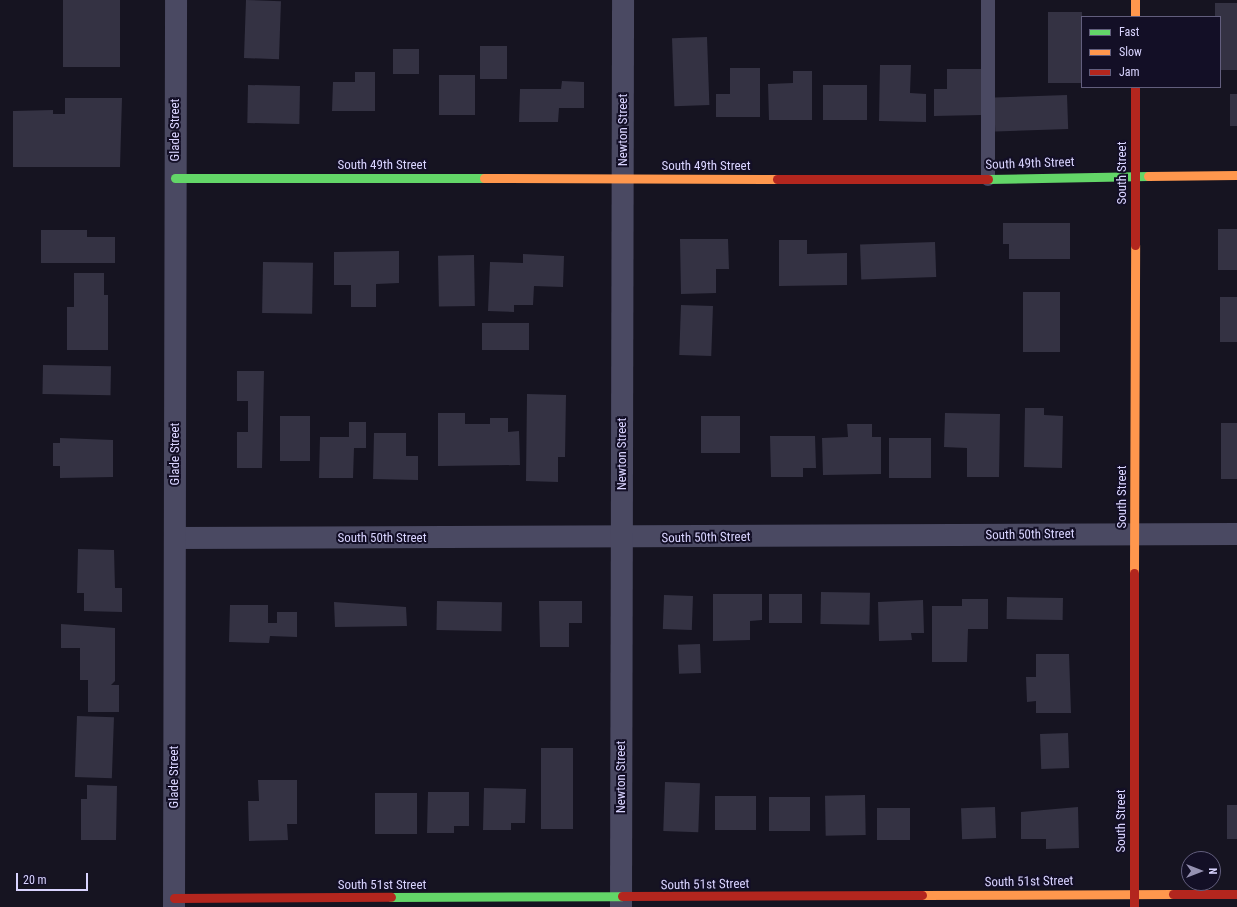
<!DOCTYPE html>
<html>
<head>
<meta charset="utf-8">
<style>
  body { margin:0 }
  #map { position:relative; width:1237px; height:907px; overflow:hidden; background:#161421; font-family:"Roboto Condensed",sans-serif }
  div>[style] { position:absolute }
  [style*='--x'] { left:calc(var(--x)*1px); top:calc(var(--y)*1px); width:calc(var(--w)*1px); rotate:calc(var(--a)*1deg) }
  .building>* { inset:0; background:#343243; transform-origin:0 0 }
  .lane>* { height:14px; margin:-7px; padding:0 7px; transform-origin:7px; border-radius:7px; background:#4a4962 }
  .street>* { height:22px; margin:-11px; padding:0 11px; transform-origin:11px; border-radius:11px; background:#4a4962 }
  .fast>* { height:9px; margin:-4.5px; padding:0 4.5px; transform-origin:4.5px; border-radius:4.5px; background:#63d668 }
  .slow>* { height:9px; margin:-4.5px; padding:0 4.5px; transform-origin:4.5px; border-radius:4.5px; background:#ff974d }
  .jam>* { height:9px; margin:-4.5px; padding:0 4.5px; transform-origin:4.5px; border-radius:4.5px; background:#b3261e }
  span { translate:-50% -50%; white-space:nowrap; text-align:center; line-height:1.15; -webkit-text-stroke:4px #130f26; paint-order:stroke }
  .street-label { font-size:13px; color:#d9d4ff }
  .legend { position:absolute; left:1081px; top:16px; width:140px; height:72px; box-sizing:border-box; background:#130f26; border:1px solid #625e7d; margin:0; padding:5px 7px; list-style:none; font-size:12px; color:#d9d4ff }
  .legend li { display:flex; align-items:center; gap:8px; height:20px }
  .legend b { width:20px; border:1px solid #625e7d }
  .north { position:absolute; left:1181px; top:851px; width:40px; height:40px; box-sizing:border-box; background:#130f26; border:1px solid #625e7d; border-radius:50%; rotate:90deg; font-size:11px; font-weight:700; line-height:16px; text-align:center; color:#d9d4ff }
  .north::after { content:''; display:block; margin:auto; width:14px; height:18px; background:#9591b1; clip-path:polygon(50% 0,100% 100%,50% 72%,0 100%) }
  .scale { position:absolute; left:16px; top:873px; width:72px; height:18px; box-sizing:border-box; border:2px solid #d9d4ff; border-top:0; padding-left:5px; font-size:12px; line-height:14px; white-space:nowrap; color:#d9d4ff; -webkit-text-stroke:3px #130f26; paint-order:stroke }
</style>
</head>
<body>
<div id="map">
  <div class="building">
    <i style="left:63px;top:0;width:57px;height:67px"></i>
    <i style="left:246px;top:0;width:35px;height:58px;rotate:2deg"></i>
    <i style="clip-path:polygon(1215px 3px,1237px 3px,1237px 70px,1220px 70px,1220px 17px,1215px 17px)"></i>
    <i style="left:1082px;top:12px;width:71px;height:34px;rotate:90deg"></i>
    <i style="left:707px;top:37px;width:68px;height:35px;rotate:88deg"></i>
    <i style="left:480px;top:46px;width:27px;height:33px"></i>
    <i style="left:393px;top:49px;width:26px;height:25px"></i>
    <i style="clip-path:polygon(880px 65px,911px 65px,910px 93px,926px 94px,926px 122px,879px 121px)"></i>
    <i style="clip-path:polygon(730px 68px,760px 68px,760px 117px,716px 117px,716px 94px,730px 94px)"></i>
    <i style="clip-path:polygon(947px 69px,981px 69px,982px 115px,934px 116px,934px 89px,947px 89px)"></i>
    <i style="clip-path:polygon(793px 71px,812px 71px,812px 120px,769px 120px,768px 84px,793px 83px)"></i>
    <i style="clip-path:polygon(355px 72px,375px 72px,375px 111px,332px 111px,333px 82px,355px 82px)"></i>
    <i style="left:475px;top:75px;width:40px;height:36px;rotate:90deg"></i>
    <i style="clip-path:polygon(562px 81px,584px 82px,584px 108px,559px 108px,558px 122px,519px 122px,520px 89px,561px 89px)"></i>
    <i style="left:248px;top:85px;width:52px;height:38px;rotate:1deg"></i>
    <i style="left:823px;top:85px;width:44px;height:35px"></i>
    <i style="left:1230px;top:94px;width:7px;height:32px"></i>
    <i style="left:1067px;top:95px;width:34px;height:73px;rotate:88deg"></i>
    <i style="clip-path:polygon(65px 98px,122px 98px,120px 167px,13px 167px,13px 111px,53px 110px,53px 114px,65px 114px)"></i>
    <i style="clip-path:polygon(1003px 223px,1070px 223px,1070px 259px,1009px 259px,1009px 244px,1003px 244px)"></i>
    <i style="left:1218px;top:229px;width:19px;height:41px"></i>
    <i style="clip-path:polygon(41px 230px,87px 230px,87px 237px,115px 237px,115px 263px,41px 263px)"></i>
    <i style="clip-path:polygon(680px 239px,728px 239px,729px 269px,716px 269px,716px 293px,681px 294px)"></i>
    <i style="clip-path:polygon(779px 240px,807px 240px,807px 254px,847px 253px,847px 285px,779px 286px)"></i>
    <i style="left:935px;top:242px;width:35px;height:75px;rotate:88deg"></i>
    <i style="clip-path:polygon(399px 251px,399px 283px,376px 284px,376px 307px,351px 307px,351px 285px,334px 285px,334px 252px)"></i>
    <i style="clip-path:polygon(523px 254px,564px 256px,563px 287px,534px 286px,533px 305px,514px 305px,514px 312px,488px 311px,490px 262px,523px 263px)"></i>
    <i style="left:474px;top:255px;width:51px;height:36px;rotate:89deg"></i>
    <i style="left:263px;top:262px;width:50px;height:51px;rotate:1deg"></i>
    <i style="clip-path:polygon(74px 273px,104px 273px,104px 295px,108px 295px,108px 350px,67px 350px,67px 307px,74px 307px)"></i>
    <i style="left:1023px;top:292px;width:37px;height:60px"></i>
    <i style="left:1220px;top:297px;width:17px;height:45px"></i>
    <i style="left:681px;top:305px;width:32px;height:50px;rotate:2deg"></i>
    <i style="left:482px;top:323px;width:47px;height:27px"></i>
    <i style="left:43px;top:365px;width:68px;height:29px;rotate:1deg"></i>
    <i style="clip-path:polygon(237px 371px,264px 371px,262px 468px,237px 468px,237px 432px,248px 432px,248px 401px,237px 401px)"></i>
    <i style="clip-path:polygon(527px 394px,566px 395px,565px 457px,558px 457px,558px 482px,526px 481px)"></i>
    <i style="clip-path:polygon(1025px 408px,1044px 408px,1044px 415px,1063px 416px,1062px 468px,1024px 467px)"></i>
    <i style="clip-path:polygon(438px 413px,465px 413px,465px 424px,490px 424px,490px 418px,508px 418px,508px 432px,519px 431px,520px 465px,438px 466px)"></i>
    <i style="clip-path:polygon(945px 413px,1000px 414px,999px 477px,967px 477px,967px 448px,944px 447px)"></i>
    <i style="left:280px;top:416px;width:30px;height:45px"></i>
    <i style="left:701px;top:416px;width:39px;height:37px"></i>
    <i style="clip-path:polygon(349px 422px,366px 422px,366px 448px,354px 448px,353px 478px,319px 478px,320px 437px,349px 437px)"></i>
    <i style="left:1221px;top:423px;width:16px;height:56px"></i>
    <i style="clip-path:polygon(847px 424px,872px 424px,872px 437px,881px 437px,881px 474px,823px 475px,822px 438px,848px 437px)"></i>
    <i style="clip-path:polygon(374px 433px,406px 433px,406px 456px,418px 456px,418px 480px,373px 479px)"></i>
    <i style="clip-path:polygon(770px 436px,815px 436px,816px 468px,803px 468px,803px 477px,771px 477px)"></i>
    <i style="clip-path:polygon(60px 438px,113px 440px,113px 477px,60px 478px,60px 466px,53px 466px,53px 443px,60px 443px)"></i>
    <i style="left:889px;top:438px;width:42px;height:40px"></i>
    <i style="clip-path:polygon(78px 549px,114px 550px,115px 588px,122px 588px,122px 612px,84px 611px,84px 593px,77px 593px)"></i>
    <i style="left:821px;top:592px;width:49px;height:32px;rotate:1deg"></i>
    <i style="clip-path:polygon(713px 594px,762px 594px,762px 620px,750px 621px,750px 640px,713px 641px)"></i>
    <i style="left:802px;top:594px;width:29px;height:33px;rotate:90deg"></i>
    <i style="left:664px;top:595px;width:29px;height:34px;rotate:2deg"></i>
    <i style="left:1007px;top:597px;width:56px;height:22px;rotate:1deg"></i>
    <i style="clip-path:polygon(962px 599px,988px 599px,988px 629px,968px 629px,967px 662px,932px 662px,932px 606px,962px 606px)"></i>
    <i style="clip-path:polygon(923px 600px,924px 633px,911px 633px,912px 640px,879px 641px,878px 602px)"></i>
    <i style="left:437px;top:601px;width:65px;height:29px;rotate:1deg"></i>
    <i style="clip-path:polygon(539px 601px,582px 601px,582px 623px,569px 623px,569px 647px,540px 647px)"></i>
    <i style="clip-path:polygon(334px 602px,406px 607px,407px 626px,335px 627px)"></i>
    <i style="clip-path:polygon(230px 605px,268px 605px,268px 623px,277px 623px,277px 612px,297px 612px,297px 637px,270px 636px,269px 643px,229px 642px)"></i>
    <i style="clip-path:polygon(61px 624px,115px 628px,115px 681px,111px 685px,119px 685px,119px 712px,88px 712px,88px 680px,80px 680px,80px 648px,61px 648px)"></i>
    <i style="left:700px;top:644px;width:29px;height:22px;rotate:88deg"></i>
    <i style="clip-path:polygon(1036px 654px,1069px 654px,1071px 713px,1036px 713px,1036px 701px,1027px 702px,1026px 677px,1036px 677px)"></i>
    <i style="left:77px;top:716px;width:37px;height:61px;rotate:2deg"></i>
    <i style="left:1068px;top:733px;width:35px;height:28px;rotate:88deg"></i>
    <i style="left:541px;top:748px;width:32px;height:81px"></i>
    <i style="clip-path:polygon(258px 780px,297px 780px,297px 824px,287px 824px,288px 840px,249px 841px,248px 801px,259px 801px)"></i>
    <i style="left:665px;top:782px;width:35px;height:49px;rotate:2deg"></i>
    <i style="clip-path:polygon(87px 785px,117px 786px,116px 840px,81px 840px,81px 799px,87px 799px)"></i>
    <i style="clip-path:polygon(484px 788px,526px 789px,525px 823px,511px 823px,511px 830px,483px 830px)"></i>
    <i style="clip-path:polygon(428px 792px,469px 792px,469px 826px,454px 826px,454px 833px,427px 833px)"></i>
    <i style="left:417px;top:793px;width:41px;height:42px;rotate:90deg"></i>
    <i style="left:865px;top:795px;width:40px;height:40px;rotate:89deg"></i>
    <i style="left:715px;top:796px;width:41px;height:34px"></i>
    <i style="left:810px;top:797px;width:34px;height:41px;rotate:90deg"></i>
    <i style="left:1227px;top:805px;width:10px;height:34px"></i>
    <i style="left:995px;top:807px;width:31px;height:34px;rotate:88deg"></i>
    <i style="clip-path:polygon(1078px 807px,1079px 848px,1046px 849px,1046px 839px,1021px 839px,1021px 812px)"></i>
    <i style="left:877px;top:808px;width:33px;height:32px"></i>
  </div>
  <div class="lane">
    <i style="--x:988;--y:0;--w:179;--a:90"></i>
  </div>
  <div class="street">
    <i style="--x:175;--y:538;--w:1062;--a:-0.22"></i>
    <i style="--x:174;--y:907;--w:907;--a:-89.87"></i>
    <i style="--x:621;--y:907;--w:907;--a:-89.87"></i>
  </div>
  <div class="fast">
    <i style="--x:175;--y:178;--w:309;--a:0"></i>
    <i style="--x:988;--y:179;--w:160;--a:-1.1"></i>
    <i style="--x:391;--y:897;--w:231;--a:-0.2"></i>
  </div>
  <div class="slow">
    <i style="--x:1135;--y:0;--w:17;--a:90"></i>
    <i style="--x:1148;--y:176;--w:89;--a:-0.6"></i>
    <i style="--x:484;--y:178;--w:293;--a:0.2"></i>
    <i style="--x:1134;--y:573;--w:328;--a:-89.8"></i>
    <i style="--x:922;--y:895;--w:251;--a:-0.2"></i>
  </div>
  <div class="jam">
    <i style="--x:777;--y:179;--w:211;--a:0"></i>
    <i style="--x:1135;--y:245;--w:158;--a:-90"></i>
    <i style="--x:1173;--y:894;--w:64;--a:0"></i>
    <i style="--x:622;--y:896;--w:300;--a:-0.2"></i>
    <i style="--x:174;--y:898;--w:217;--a:-0.3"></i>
    <i style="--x:1134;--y:907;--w:334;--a:-90"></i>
  </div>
  <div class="street-label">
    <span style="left:175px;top:130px;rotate:-90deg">Glade Street</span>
    <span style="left:623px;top:130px;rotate:-90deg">Newton Street</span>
    <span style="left:1030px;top:164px;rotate:-2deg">South 49th Street</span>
    <span style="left:382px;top:165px">South 49th Street</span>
    <span style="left:706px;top:166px">South 49th Street</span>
    <span style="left:1122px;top:173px;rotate:-90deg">South Street</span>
    <span style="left:175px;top:454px;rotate:-90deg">Glade Street</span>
    <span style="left:622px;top:454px;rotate:-90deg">Newton Street</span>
    <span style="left:1122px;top:497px;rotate:-90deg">South Street</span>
    <span style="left:1030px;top:535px;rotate:-1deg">South 50th Street</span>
    <span style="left:382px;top:538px">South 50th Street</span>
    <span style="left:706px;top:538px;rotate:-1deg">South 50th Street</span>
    <span style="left:174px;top:777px;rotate:-90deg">Glade Street</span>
    <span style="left:621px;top:777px;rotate:-90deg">Newton Street</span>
    <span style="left:1121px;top:821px;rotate:-90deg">South Street</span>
    <span style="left:1029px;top:882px;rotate:-1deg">South 51st Street</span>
    <span style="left:382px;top:885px">South 51st Street</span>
    <span style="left:705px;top:885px;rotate:-1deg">South 51st Street</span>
  </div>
  <ul class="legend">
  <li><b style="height:5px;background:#63d668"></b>Fast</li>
  <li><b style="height:5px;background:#ff974d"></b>Slow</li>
  <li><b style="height:5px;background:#b3261e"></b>Jam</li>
  </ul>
  <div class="north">N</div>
  <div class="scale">20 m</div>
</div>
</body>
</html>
